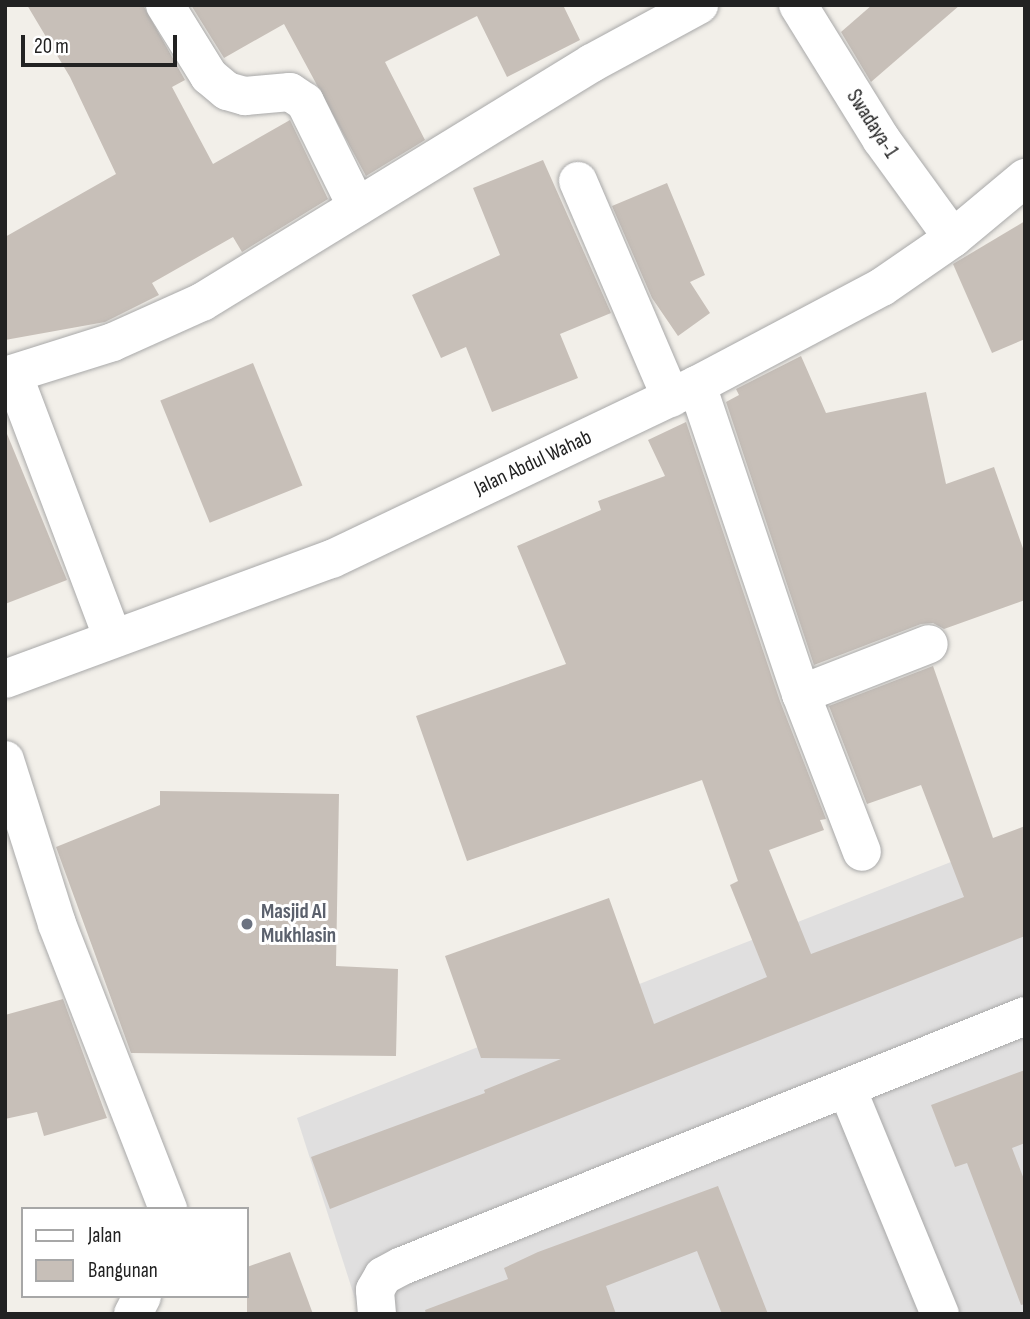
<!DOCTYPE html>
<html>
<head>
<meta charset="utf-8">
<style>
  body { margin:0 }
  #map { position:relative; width:1030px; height:1319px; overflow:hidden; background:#f2efe9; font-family:"Sofia Sans Condensed",sans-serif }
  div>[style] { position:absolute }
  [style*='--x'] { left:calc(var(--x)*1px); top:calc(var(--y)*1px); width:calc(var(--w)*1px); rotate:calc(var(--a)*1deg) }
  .residential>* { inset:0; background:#e0dfdf }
  .building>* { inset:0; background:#c7bfb8; transform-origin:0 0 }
  .roads { filter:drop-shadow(0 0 2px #a9a9a9) drop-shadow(0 0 2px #a9a9a9) }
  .minor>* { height:38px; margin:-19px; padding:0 19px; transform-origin:19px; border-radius:19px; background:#fff }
  .dots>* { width:19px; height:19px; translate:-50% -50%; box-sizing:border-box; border:4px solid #fff; border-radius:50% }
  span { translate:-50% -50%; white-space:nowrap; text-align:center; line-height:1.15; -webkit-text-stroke:6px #fff; paint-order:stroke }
  .street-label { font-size:21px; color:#222 }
  .worship-label { font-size:21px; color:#5b616d; font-weight:700 }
  .left { translate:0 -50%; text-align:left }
  .frame { position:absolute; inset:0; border:7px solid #222; pointer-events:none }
  .legend { position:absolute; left:21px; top:1207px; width:228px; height:91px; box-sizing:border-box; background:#fff; border:2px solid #a7a7a7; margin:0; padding:9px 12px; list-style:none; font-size:21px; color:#222 }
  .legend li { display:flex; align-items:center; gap:14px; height:35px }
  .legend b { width:35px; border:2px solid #a7a7a7 }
  .scale { position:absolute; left:21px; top:35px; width:156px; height:32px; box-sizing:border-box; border:4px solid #222; border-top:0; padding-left:9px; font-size:21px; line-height:24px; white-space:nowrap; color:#222; -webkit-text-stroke:5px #fff; paint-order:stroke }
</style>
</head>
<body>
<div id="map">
  <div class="residential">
    <i style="clip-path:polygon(1025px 833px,1025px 1314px,360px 1314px,297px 1118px)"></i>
  </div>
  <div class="building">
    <i style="clip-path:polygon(27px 5px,143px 5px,185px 80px,172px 87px,213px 164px,290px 120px,328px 199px,242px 252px,233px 237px,152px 283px,159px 295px,105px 322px,5px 340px,5px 237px,116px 174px,70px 77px)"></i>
    <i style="clip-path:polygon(191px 5px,563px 5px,580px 40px,507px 77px,477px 16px,385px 62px,425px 140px,366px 176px,284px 24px,224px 58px)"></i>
    <i style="clip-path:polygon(872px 5px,960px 5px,871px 82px,841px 32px)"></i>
    <i style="clip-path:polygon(543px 160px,611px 313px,560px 334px,578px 378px,492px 412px,466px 347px,441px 358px,412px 295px,500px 255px,473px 188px)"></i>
    <i style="clip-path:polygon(667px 183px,705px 275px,690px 282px,710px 313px,678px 336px,652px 298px,612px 206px)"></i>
    <i style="clip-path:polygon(1025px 221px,1025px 339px,992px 353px,953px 264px)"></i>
    <i style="clip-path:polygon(801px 356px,826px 413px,926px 392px,946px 484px,994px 467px,1025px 554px,1025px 600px,944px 629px,933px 623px,921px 624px,814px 665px,726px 402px,739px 395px,736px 389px)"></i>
    <i style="left:253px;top:363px;width:132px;height:100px;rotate:68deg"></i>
    <i style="clip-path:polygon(686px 422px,780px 701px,826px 819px,820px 820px,824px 830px,769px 850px,811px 954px,964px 897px,921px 785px,867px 804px,829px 706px,933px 666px,993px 838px,1025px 826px,1025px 936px,330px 1209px,311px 1157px,485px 1093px,484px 1090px,561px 1059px,481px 1058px,445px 956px,609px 898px,654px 1024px,767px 977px,730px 885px,738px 881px,702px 780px,467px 861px,416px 716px,566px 664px,517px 546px,601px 510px,598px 501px,665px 476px,648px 440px)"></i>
    <i style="clip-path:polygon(5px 429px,67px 580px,5px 604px)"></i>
    <i style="clip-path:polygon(160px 791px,339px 794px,336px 966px,398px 969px,396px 1056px,131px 1053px,56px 847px,160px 805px)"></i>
    <i style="clip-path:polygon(63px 999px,107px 1118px,44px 1136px,37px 1112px,5px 1119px,5px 1015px)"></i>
    <i style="clip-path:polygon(1025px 1070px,1025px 1143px,1012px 1148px,1025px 1182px,1025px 1304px,1021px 1305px,967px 1163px,955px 1167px,931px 1105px)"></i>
    <i style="clip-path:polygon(718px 1186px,768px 1314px,722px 1314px,697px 1251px,606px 1286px,616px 1314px,426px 1314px,425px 1310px,508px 1279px,504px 1268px,538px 1252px)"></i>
    <i style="clip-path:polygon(290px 1252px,313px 1314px,247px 1314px,247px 1267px)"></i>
  </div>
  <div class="roads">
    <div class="minor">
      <i style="--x:165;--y:5;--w:84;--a:58.2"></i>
      <i style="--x:209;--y:76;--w:23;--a:40"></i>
      <i style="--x:227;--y:91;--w:19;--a:16"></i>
      <i style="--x:245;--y:96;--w:45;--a:-5.1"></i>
      <i style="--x:290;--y:92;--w:18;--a:34"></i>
      <i style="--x:305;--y:102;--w:117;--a:63.7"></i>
      <i style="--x:798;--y:5;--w:158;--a:58.2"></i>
      <i style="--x:881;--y:139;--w:122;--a:54"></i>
      <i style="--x:578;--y:181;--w:236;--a:66.8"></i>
      <i style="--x:13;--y:374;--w:283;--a:69.3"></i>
      <i style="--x:5;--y:376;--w:113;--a:-17.5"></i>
      <i style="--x:113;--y:342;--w:98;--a:-24.2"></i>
      <i style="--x:202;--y:302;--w:457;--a:-31.5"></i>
      <i style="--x:592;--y:63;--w:122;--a:-28.5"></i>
      <i style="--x:697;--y:385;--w:326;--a:71.4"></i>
      <i style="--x:801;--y:694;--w:169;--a:68.9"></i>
      <i style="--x:5;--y:679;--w:348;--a:-20.2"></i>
      <i style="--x:332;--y:559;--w:404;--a:-25.5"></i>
      <i style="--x:697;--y:385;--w:209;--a:-27.9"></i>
      <i style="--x:882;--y:287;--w:86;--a:-34.6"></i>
      <i style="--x:953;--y:238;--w:94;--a:-39.8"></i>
      <i style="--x:801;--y:694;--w:137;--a:-21.3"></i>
      <i style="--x:5;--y:760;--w:172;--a:72.4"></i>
      <i style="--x:57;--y:924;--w:306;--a:68.7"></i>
      <i style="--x:848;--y:1091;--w:241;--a:67.6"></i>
      <i style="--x:133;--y:1314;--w:20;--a:-63"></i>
      <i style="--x:377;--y:1314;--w:24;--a:-95"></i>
      <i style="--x:375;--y:1290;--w:16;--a:-60"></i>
      <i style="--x:383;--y:1276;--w:21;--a:-28"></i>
      <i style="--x:402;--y:1266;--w:671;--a:-21.86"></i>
    </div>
  </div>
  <div class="dots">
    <i style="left:247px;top:924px;background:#6b7280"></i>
  </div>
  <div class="street-label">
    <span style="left:872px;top:124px;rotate:57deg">Swadaya-1</span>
    <span style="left:533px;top:463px;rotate:-25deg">Jalan Abdul Wahab</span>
  </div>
  <div class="worship-label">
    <span class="left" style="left:261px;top:924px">Masjid Al<br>Mukhlasin</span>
  </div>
  <div class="frame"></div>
  <ul class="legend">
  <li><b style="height:9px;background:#fff"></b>Jalan</li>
  <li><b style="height:19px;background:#c7bfb8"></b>Bangunan</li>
  </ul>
  <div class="scale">20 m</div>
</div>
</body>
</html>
